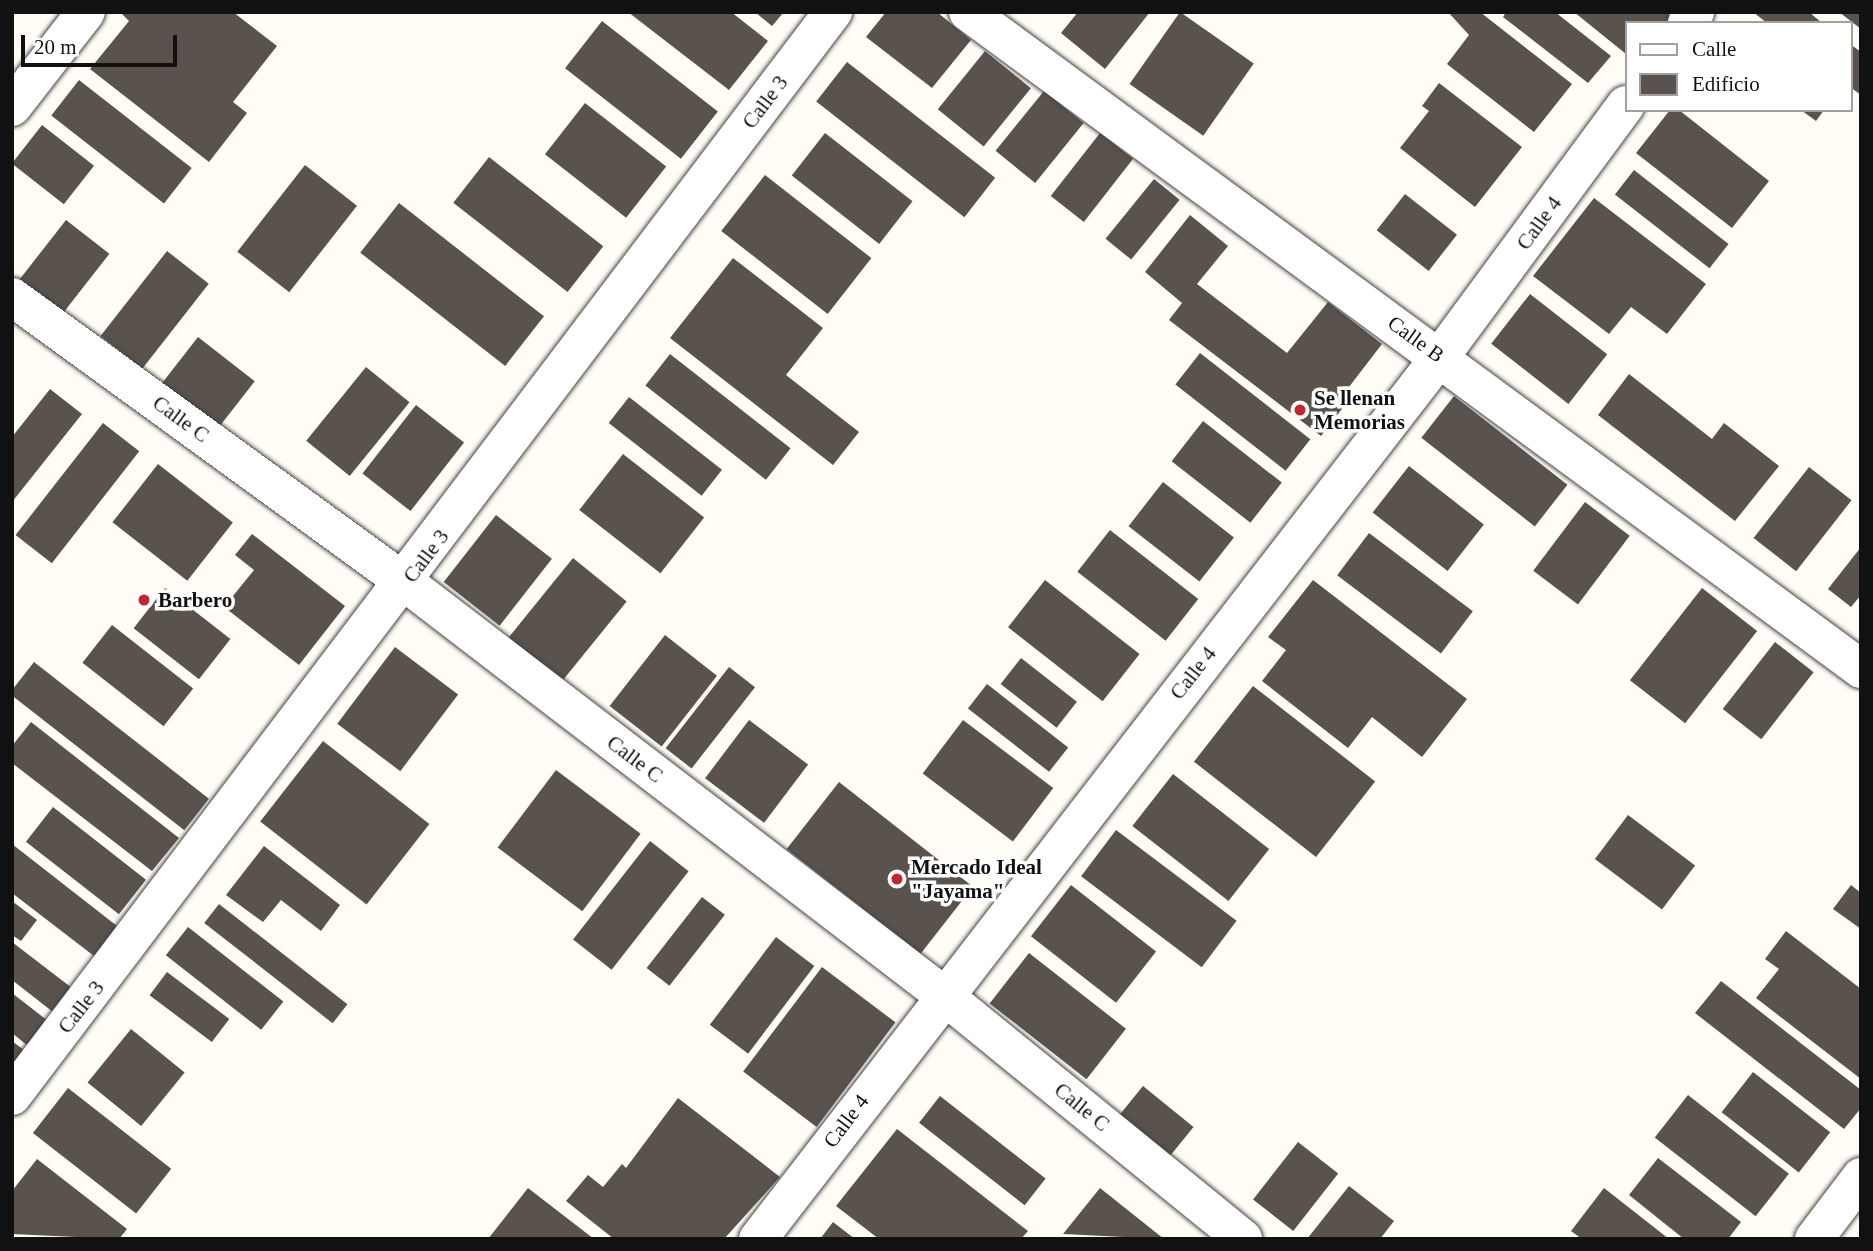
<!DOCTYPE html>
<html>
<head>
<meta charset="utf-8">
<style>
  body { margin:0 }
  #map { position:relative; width:1873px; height:1251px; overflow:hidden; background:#fffdf5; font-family:Georgia,serif }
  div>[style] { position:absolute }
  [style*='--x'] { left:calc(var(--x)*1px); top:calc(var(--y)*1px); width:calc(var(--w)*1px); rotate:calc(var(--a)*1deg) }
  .building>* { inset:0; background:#5a524d; transform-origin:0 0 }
  .roads { filter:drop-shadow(0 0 2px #444) drop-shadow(0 0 2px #444) }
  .minor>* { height:38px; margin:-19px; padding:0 19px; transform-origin:19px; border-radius:19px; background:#fff }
  .dots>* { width:19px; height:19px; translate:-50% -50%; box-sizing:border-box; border:4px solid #fff; border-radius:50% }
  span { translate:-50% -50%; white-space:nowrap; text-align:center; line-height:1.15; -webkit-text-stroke:7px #fff; paint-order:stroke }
  .street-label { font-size:21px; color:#111 }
  .poi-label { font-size:21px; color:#111; font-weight:700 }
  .left { translate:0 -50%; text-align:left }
  .frame { position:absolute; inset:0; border:14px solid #111; pointer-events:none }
  .legend { position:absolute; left:1625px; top:21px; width:228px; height:91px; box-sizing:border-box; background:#fff; border:2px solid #a0a0a0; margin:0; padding:9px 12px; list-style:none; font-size:21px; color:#111 }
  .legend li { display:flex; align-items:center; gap:14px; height:35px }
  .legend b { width:35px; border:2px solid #a0a0a0 }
  .scale { position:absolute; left:21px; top:35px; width:156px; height:32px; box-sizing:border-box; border:4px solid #111; border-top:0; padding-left:9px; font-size:21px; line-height:24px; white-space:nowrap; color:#111; -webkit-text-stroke:5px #fff; paint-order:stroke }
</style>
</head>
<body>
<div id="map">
  <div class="building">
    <i style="clip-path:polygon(233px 12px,277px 46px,233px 102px,247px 113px,209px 162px,90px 69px,129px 21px,120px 12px)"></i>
    <i style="clip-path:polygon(628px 12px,731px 12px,768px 41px,729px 90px)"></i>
    <i style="clip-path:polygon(755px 12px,784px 12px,772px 26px)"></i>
    <i style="clip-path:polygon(886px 12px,937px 12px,971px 40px,932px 88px,866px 37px)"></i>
    <i style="clip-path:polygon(1078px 12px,1150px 12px,1105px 69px,1061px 33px)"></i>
    <i style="left:1180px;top:12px;width:90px;height:88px;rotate:35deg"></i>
    <i style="clip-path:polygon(1448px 12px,1480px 12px,1572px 84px,1534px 132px,1447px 64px,1469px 35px)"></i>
    <i style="clip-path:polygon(1506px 12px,1555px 12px,1611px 56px,1588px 83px,1503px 17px)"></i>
    <i style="clip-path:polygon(1574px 12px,1666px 12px,1672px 17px,1667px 23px,1626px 23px,1626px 54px)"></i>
    <i style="clip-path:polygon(1753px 12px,1809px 12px,1822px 23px,1767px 23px)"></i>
    <i style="clip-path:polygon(1839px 12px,1861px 12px,1861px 29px)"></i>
    <i style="left:602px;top:21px;width:147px;height:60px;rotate:38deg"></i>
    <i style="clip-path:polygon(1850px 44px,1861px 52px,1861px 95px,1850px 87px)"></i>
    <i style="left:985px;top:51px;width:59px;height:75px;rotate:39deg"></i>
    <i style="left:847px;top:62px;width:188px;height:50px;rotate:38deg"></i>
    <i style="left:79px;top:80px;width:143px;height:45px;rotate:38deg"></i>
    <i style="clip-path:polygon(1439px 83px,1522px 147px,1475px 207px,1400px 148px,1429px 111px,1422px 106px)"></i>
    <i style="left:1044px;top:91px;width:51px;height:77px;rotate:39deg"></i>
    <i style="left:585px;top:103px;width:103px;height:65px;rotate:38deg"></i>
    <i style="clip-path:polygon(1670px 110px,1679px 110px,1769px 181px,1732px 228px,1636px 153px)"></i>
    <i style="clip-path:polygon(1801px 110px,1824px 110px,1816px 121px)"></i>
    <i style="left:42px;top:125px;width:66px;height:49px;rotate:38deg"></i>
    <i style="left:825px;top:133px;width:111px;height:54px;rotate:38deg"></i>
    <i style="left:1100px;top:133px;width:42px;height:80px;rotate:38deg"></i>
    <i style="left:489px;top:157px;width:145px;height:58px;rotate:38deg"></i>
    <i style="left:305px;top:165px;width:66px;height:110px;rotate:38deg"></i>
    <i style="left:1634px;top:170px;width:120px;height:31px;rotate:38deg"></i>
    <i style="left:765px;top:175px;width:135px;height:71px;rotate:38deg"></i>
    <i style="left:1154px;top:179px;width:33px;height:77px;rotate:39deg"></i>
    <i style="left:1405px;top:194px;width:66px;height:46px;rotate:38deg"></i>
    <i style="clip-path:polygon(1594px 198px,1706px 284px,1667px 334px,1631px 307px,1609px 334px,1533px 276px)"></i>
    <i style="left:399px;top:203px;width:184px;height:63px;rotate:38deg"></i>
    <i style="clip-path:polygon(1190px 215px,1228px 246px,1197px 284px,1287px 353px,1328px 302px,1382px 344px,1342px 396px,1348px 401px,1321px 436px,1169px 320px,1182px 303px,1145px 272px)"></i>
    <i style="left:66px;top:220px;width:55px;height:79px;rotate:38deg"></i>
    <i style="left:167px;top:251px;width:53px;height:108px;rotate:38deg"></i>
    <i style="clip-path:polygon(733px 258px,823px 328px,786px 375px,859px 432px,833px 465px,670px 338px)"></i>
    <i style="left:1530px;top:294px;width:98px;height:63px;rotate:38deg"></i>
    <i style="left:198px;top:337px;width:72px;height:64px;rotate:38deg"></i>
    <i style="left:1200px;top:353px;width:140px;height:40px;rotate:38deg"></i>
    <i style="left:670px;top:354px;width:153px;height:40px;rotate:38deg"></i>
    <i style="left:366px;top:367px;width:56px;height:95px;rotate:39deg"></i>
    <i style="clip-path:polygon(1629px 374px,1712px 439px,1724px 423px,1779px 466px,1735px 521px,1598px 415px)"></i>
    <i style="clip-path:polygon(50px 389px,82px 414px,12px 502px,12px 437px)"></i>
    <i style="left:1454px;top:396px;width:144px;height:53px;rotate:38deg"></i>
    <i style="left:629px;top:397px;width:118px;height:33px;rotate:38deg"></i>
    <i style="left:416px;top:405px;width:61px;height:87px;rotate:38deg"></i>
    <i style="left:1203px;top:421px;width:100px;height:51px;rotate:38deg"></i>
    <i style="left:103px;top:423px;width:46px;height:142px;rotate:38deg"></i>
    <i style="left:623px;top:454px;width:103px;height:71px;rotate:38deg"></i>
    <i style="left:158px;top:464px;width:95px;height:74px;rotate:38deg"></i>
    <i style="left:1409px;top:466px;width:95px;height:59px;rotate:38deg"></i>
    <i style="left:1809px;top:467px;width:54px;height:90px;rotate:38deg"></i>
    <i style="left:1163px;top:482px;width:90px;height:56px;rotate:38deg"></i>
    <i style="left:1585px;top:502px;width:56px;height:86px;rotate:37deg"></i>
    <i style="left:496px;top:515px;width:71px;height:85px;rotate:38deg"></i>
    <i style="left:1110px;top:530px;width:112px;height:53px;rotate:38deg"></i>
    <i style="left:1369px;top:533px;width:130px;height:53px;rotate:37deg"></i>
    <i style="clip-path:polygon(252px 534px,345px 606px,299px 665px,224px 607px,254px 570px,235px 555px)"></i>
    <i style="clip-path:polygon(1861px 547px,1861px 595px,1851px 607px,1828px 589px)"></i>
    <i style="left:573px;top:558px;width:69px;height:102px;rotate:39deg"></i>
    <i style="left:1045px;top:580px;width:120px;height:60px;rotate:38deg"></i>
    <i style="clip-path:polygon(1313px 580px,1467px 699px,1422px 757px,1372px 717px,1348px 748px,1262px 681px,1286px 650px,1268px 637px)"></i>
    <i style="left:165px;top:588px;width:83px;height:51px;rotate:38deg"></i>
    <i style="left:1702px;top:588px;width:70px;height:117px;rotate:38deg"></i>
    <i style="left:112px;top:625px;width:103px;height:48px;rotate:38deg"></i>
    <i style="left:665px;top:635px;width:66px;height:90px;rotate:38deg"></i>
    <i style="left:1775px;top:642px;width:49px;height:85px;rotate:38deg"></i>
    <i style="left:395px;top:647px;width:79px;height:96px;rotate:37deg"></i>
    <i style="left:1021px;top:658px;width:71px;height:33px;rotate:38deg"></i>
    <i style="left:34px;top:662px;width:222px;height:40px;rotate:38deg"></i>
    <i style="left:729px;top:667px;width:33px;height:103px;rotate:38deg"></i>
    <i style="left:987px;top:684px;width:103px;height:31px;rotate:38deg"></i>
    <i style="left:1253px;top:686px;width:155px;height:96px;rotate:38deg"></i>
    <i style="left:749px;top:720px;width:74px;height:73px;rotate:37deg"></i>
    <i style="left:963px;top:720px;width:113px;height:67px;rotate:37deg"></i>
    <i style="clip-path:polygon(31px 722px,179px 838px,152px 871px,12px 763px,12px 746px)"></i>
    <i style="left:323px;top:741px;width:135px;height:102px;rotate:38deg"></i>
    <i style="left:556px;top:770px;width:106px;height:97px;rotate:37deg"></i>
    <i style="left:1173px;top:774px;width:122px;height:66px;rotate:38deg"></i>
    <i style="left:839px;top:782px;width:170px;height:85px;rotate:38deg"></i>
    <i style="left:53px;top:807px;width:118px;height:44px;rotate:38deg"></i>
    <i style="left:1628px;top:815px;width:84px;height:55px;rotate:37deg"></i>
    <i style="left:1116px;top:830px;width:151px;height:58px;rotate:37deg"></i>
    <i style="left:650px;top:841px;width:49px;height:125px;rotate:38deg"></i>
    <i style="clip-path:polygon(12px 844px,117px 926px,94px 956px,12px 893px)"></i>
    <i style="clip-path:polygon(264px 846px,340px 905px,321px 931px,281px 900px,263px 922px,226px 895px)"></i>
    <i style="left:1071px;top:885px;width:108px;height:65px;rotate:38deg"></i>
    <i style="clip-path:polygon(1851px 885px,1861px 893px,1861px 929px,1833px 909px)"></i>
    <i style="left:702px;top:897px;width:29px;height:90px;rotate:38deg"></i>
    <i style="clip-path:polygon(12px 901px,37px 920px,21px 941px,12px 935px)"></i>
    <i style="left:219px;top:904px;width:163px;height:24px;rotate:38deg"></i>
    <i style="left:188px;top:927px;width:121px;height:36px;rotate:38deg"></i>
    <i style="clip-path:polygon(1786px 931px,1861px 989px,1861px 1079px,1756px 998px,1779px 969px,1765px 959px)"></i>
    <i style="left:776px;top:937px;width:48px;height:110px;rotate:37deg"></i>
    <i style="clip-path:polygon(12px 942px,72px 988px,53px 1012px,12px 980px)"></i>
    <i style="left:1029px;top:953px;width:123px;height:64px;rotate:38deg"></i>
    <i style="left:822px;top:967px;width:92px;height:131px;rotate:37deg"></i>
    <i style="left:167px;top:972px;width:78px;height:29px;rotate:37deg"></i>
    <i style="clip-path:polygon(1721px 981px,1861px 1090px,1861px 1108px,1844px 1129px,1695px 1013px)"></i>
    <i style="clip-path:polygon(12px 993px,48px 1021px,28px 1046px,12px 1033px)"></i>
    <i style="left:131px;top:1029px;width:69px;height:69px;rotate:39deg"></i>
    <i style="clip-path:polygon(12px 1041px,24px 1050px,12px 1065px)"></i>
    <i style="left:1753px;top:1072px;width:98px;height:51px;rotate:38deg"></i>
    <i style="left:1143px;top:1086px;width:65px;height:40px;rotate:39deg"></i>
    <i style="left:68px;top:1088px;width:131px;height:57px;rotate:38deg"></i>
    <i style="left:1688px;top:1095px;width:128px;height:54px;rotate:38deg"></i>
    <i style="left:940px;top:1096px;width:134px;height:34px;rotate:38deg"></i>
    <i style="clip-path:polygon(678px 1098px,780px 1177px,724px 1239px,614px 1239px,566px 1201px,588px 1175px,603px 1187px,622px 1164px,626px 1168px)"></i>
    <i style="clip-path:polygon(897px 1129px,1028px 1231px,1021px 1239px,879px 1239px,836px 1206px)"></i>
    <i style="left:1298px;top:1142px;width:51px;height:73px;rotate:38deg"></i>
    <i style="clip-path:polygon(1658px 1158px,1741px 1222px,1728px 1239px,1684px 1239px,1629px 1195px)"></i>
    <i style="clip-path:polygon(37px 1159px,127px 1229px,119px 1239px,12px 1234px,12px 1191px)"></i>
    <i style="clip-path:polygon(1349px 1186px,1394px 1221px,1380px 1239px,1307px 1239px)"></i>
    <i style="clip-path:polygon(528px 1188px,594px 1239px,488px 1239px)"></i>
    <i style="clip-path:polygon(1100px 1188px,1164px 1239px,1063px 1234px)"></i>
    <i style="clip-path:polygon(1604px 1188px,1669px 1239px,1582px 1239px,1571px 1231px)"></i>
    <i style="clip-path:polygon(833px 1222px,855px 1239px,820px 1239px)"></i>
  </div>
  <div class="roads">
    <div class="minor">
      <i style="--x:968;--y:12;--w:1109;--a:36.34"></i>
      <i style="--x:1687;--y:23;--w:14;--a:-54"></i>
      <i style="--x:12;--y:107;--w:120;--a:-52.1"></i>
      <i style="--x:12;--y:297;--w:487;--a:36"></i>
      <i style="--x:406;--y:583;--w:675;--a:37.48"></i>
      <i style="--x:942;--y:994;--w:388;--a:39.1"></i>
      <i style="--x:12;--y:1096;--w:1360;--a:-52.86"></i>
      <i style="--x:758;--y:1239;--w:1115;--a:-52.29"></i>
      <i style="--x:1440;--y:357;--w:313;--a:-53.6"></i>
      <i style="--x:1814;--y:1239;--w:78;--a:-52.8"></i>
    </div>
  </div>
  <div class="dots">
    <i style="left:1300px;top:410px;background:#c4262e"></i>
    <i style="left:144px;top:600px;background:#c4262e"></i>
    <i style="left:897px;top:879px;background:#c4262e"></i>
  </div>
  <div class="street-label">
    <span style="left:765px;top:102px;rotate:-53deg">Calle 3</span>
    <span style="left:1539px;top:223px;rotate:-54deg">Calle 4</span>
    <span style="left:1416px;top:339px;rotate:36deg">Calle B</span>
    <span style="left:181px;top:419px;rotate:36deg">Calle C</span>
    <span style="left:426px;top:556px;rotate:-53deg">Calle 3</span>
    <span style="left:1193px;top:673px;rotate:-52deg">Calle 4</span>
    <span style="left:635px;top:759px;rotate:37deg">Calle C</span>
    <span style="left:81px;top:1007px;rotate:-52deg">Calle 3</span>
    <span style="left:1082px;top:1107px;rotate:39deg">Calle C</span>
    <span style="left:846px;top:1121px;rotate:-53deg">Calle 4</span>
  </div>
  <div class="poi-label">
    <span class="left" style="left:1314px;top:410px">Se llenan<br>Memorias</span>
    <span class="left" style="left:158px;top:600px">Barbero</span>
    <span class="left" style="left:911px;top:879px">Mercado Ideal<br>"Jayama"</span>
  </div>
  <div class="frame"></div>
  <ul class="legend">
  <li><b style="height:9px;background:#fff"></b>Calle</li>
  <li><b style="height:19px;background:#5a524d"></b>Edificio</li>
  </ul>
  <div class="scale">20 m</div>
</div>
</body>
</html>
